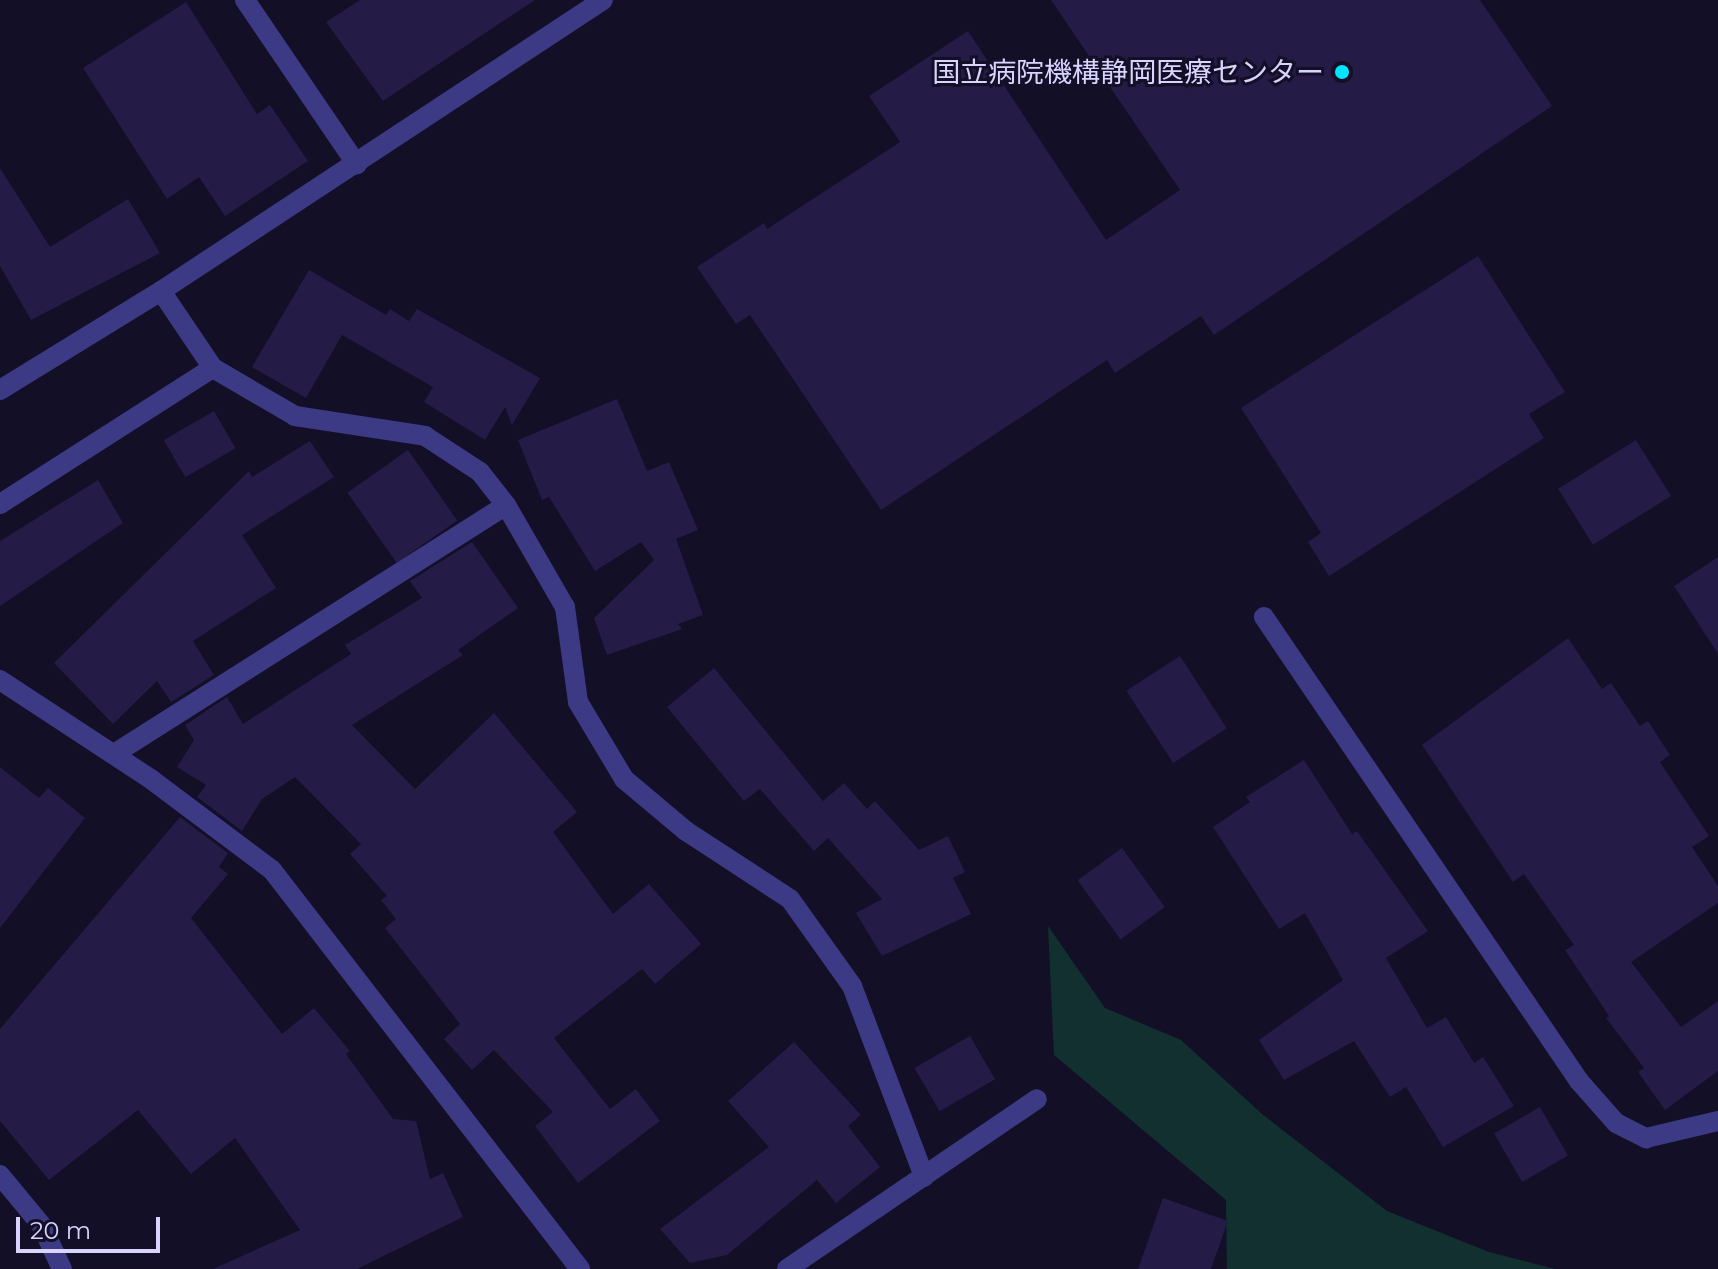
<!DOCTYPE html>
<html>
<head>
<meta charset="utf-8">
<style>
  body { margin:0 }
  #map { position:relative; width:1718px; height:1269px; overflow:hidden; background:#130f26; font-family:Montserrat,"Noto Sans JP",sans-serif }
  div>[style] { position:absolute }
  [style*='--x'] { left:calc(var(--x)*1px); top:calc(var(--y)*1px); width:calc(var(--w)*1px); rotate:calc(var(--a)*1deg) }
  .green>* { inset:0; background:#12302f }
  .building>* { inset:0; background:#241b47; transform-origin:0 0 }
  .street>* { height:20px; margin:-10px; padding:0 10px; transform-origin:10px; border-radius:10px; background:#3d3a85 }
  .dots>* { width:22px; height:22px; translate:-50% -50%; box-sizing:border-box; border:4px solid #130f26; border-radius:50% }
  span { translate:-50% -50%; white-space:nowrap; text-align:center; line-height:1.15; -webkit-text-stroke:6px #130f26; paint-order:stroke }
  .poi-label { font-size:28px; color:#d9d4ff }
  .right { translate:-100% -50%; text-align:right }
  .scale { position:absolute; left:16px; top:1217px; width:144px; height:36px; box-sizing:border-box; border:4px solid #d9d4ff; border-top:0; padding-left:10px; font-size:24px; line-height:28px; white-space:nowrap; color:#d9d4ff; -webkit-text-stroke:6px #130f26; paint-order:stroke }
</style>
</head>
<body>
<div id="map">
  <div class="green">
    <i style="clip-path:polygon(1048px 926px,1105px 1008px,1181px 1040px,1262px 1114px,1387px 1211px,1489px 1252px,1555px 1269px,1227px 1269px,1226px 1200px,1054px 1055px)"></i>
  </div>
  <div class="building">
    <i style="clip-path:polygon(360px 0,535px 0,383px 101px,326px 22px)"></i>
    <i style="clip-path:polygon(1051px 0,1480px 0,1552px 106px,1214px 335px,1201px 316px,1115px 373px,1107px 360px,881px 510px,750px 315px,736px 324px,697px 267px,764px 223px,767px 229px,900px 142px,869px 96px,968px 31px,1106px 240px,1180px 190px)"></i>
    <i style="clip-path:polygon(186px 2px,257px 114px,270px 105px,308px 161px,225px 216px,199px 177px,167px 199px,83px 68px)"></i>
    <i style="clip-path:polygon(0 168px,50px 247px,128px 199px,160px 253px,31px 320px,0 266px)"></i>
    <i style="clip-path:polygon(1478px 256px,1565px 392px,1529px 414px,1544px 438px,1329px 576px,1308px 542px,1321px 533px,1241px 408px)"></i>
    <i style="clip-path:polygon(309px 270px,386px 315px,390px 309px,409px 321px,417px 309px,540px 378px,512px 425px,505px 407px,485px 440px,424px 402px,433px 387px,342px 335px,306px 398px,252px 367px)"></i>
    <i style="clip-path:polygon(617px 399px,647px 471px,669px 462px,698px 530px,676px 539px,703px 615px,678px 624px,682px 629px,607px 655px,594px 618px,654px 560px,641px 542px,595px 571px,549px 497px,542px 500px,518px 440px)"></i>
    <i style="left:214px;top:411px;width:43px;height:58px;rotate:60deg"></i>
    <i style="left:1636px;top:440px;width:66px;height:92px;rotate:58deg"></i>
    <i style="clip-path:polygon(310px 441px,334px 477px,242px 535px,276px 588px,193px 641px,214px 675px,171px 702px,157px 681px,113px 724px,54px 663px,249px 471px,252px 477px)"></i>
    <i style="left:408px;top:450px;width:86px;height:74px;rotate:55deg"></i>
    <i style="clip-path:polygon(98px 480px,123px 523px,0 606px,0 541px)"></i>
    <i style="clip-path:polygon(472px 542px,518px 608px,458px 650px,463px 655px,352px 725px,415px 789px,494px 713px,577px 812px,553px 832px,613px 914px,649px 884px,701px 944px,655px 984px,642px 969px,554px 1038px,610px 1109px,636px 1089px,660px 1121px,578px 1183px,535px 1126px,553px 1112px,494px 1050px,472px 1070px,444px 1039px,460px 1024px,385px 928px,396px 919px,381px 900px,387px 896px,350px 854px,361px 844px,295px 777px,262px 799px,242px 831px,197px 797px,206px 785px,177px 767px,194px 740px,185px 725px,227px 697px,243px 724px,351px 654px,345px 645px,422px 598px,410px 581px)"></i>
    <i style="clip-path:polygon(1718px 557px,1718px 654px,1674px 586px)"></i>
    <i style="clip-path:polygon(1568px 638px,1602px 689px,1611px 683px,1640px 726px,1648px 721px,1670px 755px,1660px 762px,1709px 836px,1692px 847px,1718px 886px,1718px 903px,1631px 962px,1681px 1027px,1718px 1001px,1718px 1071px,1665px 1110px,1638px 1072px,1644px 1068px,1606px 1018px,1609px 1016px,1565px 950px,1574px 945px,1524px 874px,1513px 882px,1422px 745px)"></i>
    <i style="left:1180px;top:656px;width:86px;height:64px;rotate:57deg"></i>
    <i style="clip-path:polygon(714px 668px,823px 801px,844px 783px,867px 809px,875px 801px,919px 850px,948px 836px,965px 872px,953px 878px,971px 914px,882px 956px,856px 913px,882px 899px,828px 838px,814px 851px,760px 789px,744px 801px,667px 707px)"></i>
    <i style="clip-path:polygon(1304px 760px,1352px 834px,1357px 831px,1428px 931px,1386px 958px,1427px 1028px,1446px 1017px,1474px 1063px,1483px 1057px,1514px 1106px,1443px 1147px,1406px 1087px,1390px 1097px,1354px 1041px,1284px 1080px,1259px 1040px,1343px 980px,1305px 913px,1279px 929px,1213px 827px,1250px 802px,1246px 797px)"></i>
    <i style="clip-path:polygon(0 767px,39px 798px,48px 788px,85px 818px,0 928px)"></i>
    <i style="clip-path:polygon(180px 817px,228px 853px,219px 867px,228px 874px,191px 918px,282px 1034px,314px 1008px,350px 1051px,346px 1054px,393px 1119px,416px 1121px,430px 1179px,443px 1173px,463px 1217px,357px 1269px,213px 1269px,300px 1230px,235px 1138px,191px 1174px,138px 1110px,49px 1180px,0 1121px,0 1029px)"></i>
    <i style="left:1122px;top:848px;width:73px;height:55px;rotate:54deg"></i>
    <i style="left:970px;top:1036px;width:50px;height:64px;rotate:60deg"></i>
    <i style="clip-path:polygon(794px 1042px,861px 1115px,848px 1126px,880px 1167px,836px 1203px,817px 1180px,727px 1255px,690px 1263px,660px 1229px,769px 1147px,728px 1101px)"></i>
    <i style="left:1540px;top:1107px;width:56px;height:53px;rotate:60deg"></i>
    <i style="clip-path:polygon(1163px 1198px,1228px 1221px,1211px 1269px,1138px 1269px)"></i>
  </div>
  <div class="street">
    <i style="--x:245;--y:0;--w:199;--a:55.8"></i>
    <i style="--x:161;--y:291;--w:93;--a:56"></i>
    <i style="--x:213;--y:368;--w:95;--a:30.3"></i>
    <i style="--x:295;--y:416;--w:132;--a:8.7"></i>
    <i style="--x:425;--y:436;--w:66;--a:33.2"></i>
    <i style="--x:480;--y:472;--w:42;--a:51.8"></i>
    <i style="--x:0;--y:390;--w:189;--a:-31.6"></i>
    <i style="--x:161;--y:291;--w:529;--a:-33.36"></i>
    <i style="--x:0;--y:504;--w:253;--a:-32.6"></i>
    <i style="--x:1264;--y:617;--w:561;--a:55.83"></i>
    <i style="--x:1579;--y:1081;--w:56;--a:48.6"></i>
    <i style="--x:1616;--y:1123;--w:34;--a:27"></i>
    <i style="--x:1646;--y:1138;--w:74;--a:-13.3"></i>
    <i style="--x:0;--y:680;--w:182;--a:33.3"></i>
    <i style="--x:152;--y:780;--w:150;--a:36.9"></i>
    <i style="--x:272;--y:870;--w:504;--a:52.33"></i>
    <i style="--x:114;--y:754;--w:464;--a:-32.4"></i>
    <i style="--x:506;--y:505;--w:118;--a:60"></i>
    <i style="--x:565;--y:607;--w:96;--a:82.2"></i>
    <i style="--x:578;--y:702;--w:90;--a:59.1"></i>
    <i style="--x:624;--y:779;--w:81;--a:40"></i>
    <i style="--x:686;--y:831;--w:124;--a:33.2"></i>
    <i style="--x:790;--y:899;--w:107;--a:54.5"></i>
    <i style="--x:852;--y:986;--w:204;--a:69.3"></i>
    <i style="--x:0;--y:1175;--w:66;--a:50.5"></i>
    <i style="--x:42;--y:1226;--w:47;--a:65.1"></i>
    <i style="--x:787;--y:1269;--w:302;--a:-34.2"></i>
  </div>
  <div class="dots">
    <i style="left:1342px;top:72px;background:#00e5ff"></i>
  </div>
  <div class="poi-label">
    <span class="right" style="left:1324px;top:72px">国立病院機構静岡医療センター</span>
  </div>
  <div class="scale">20 m</div>
</div>
</body>
</html>
